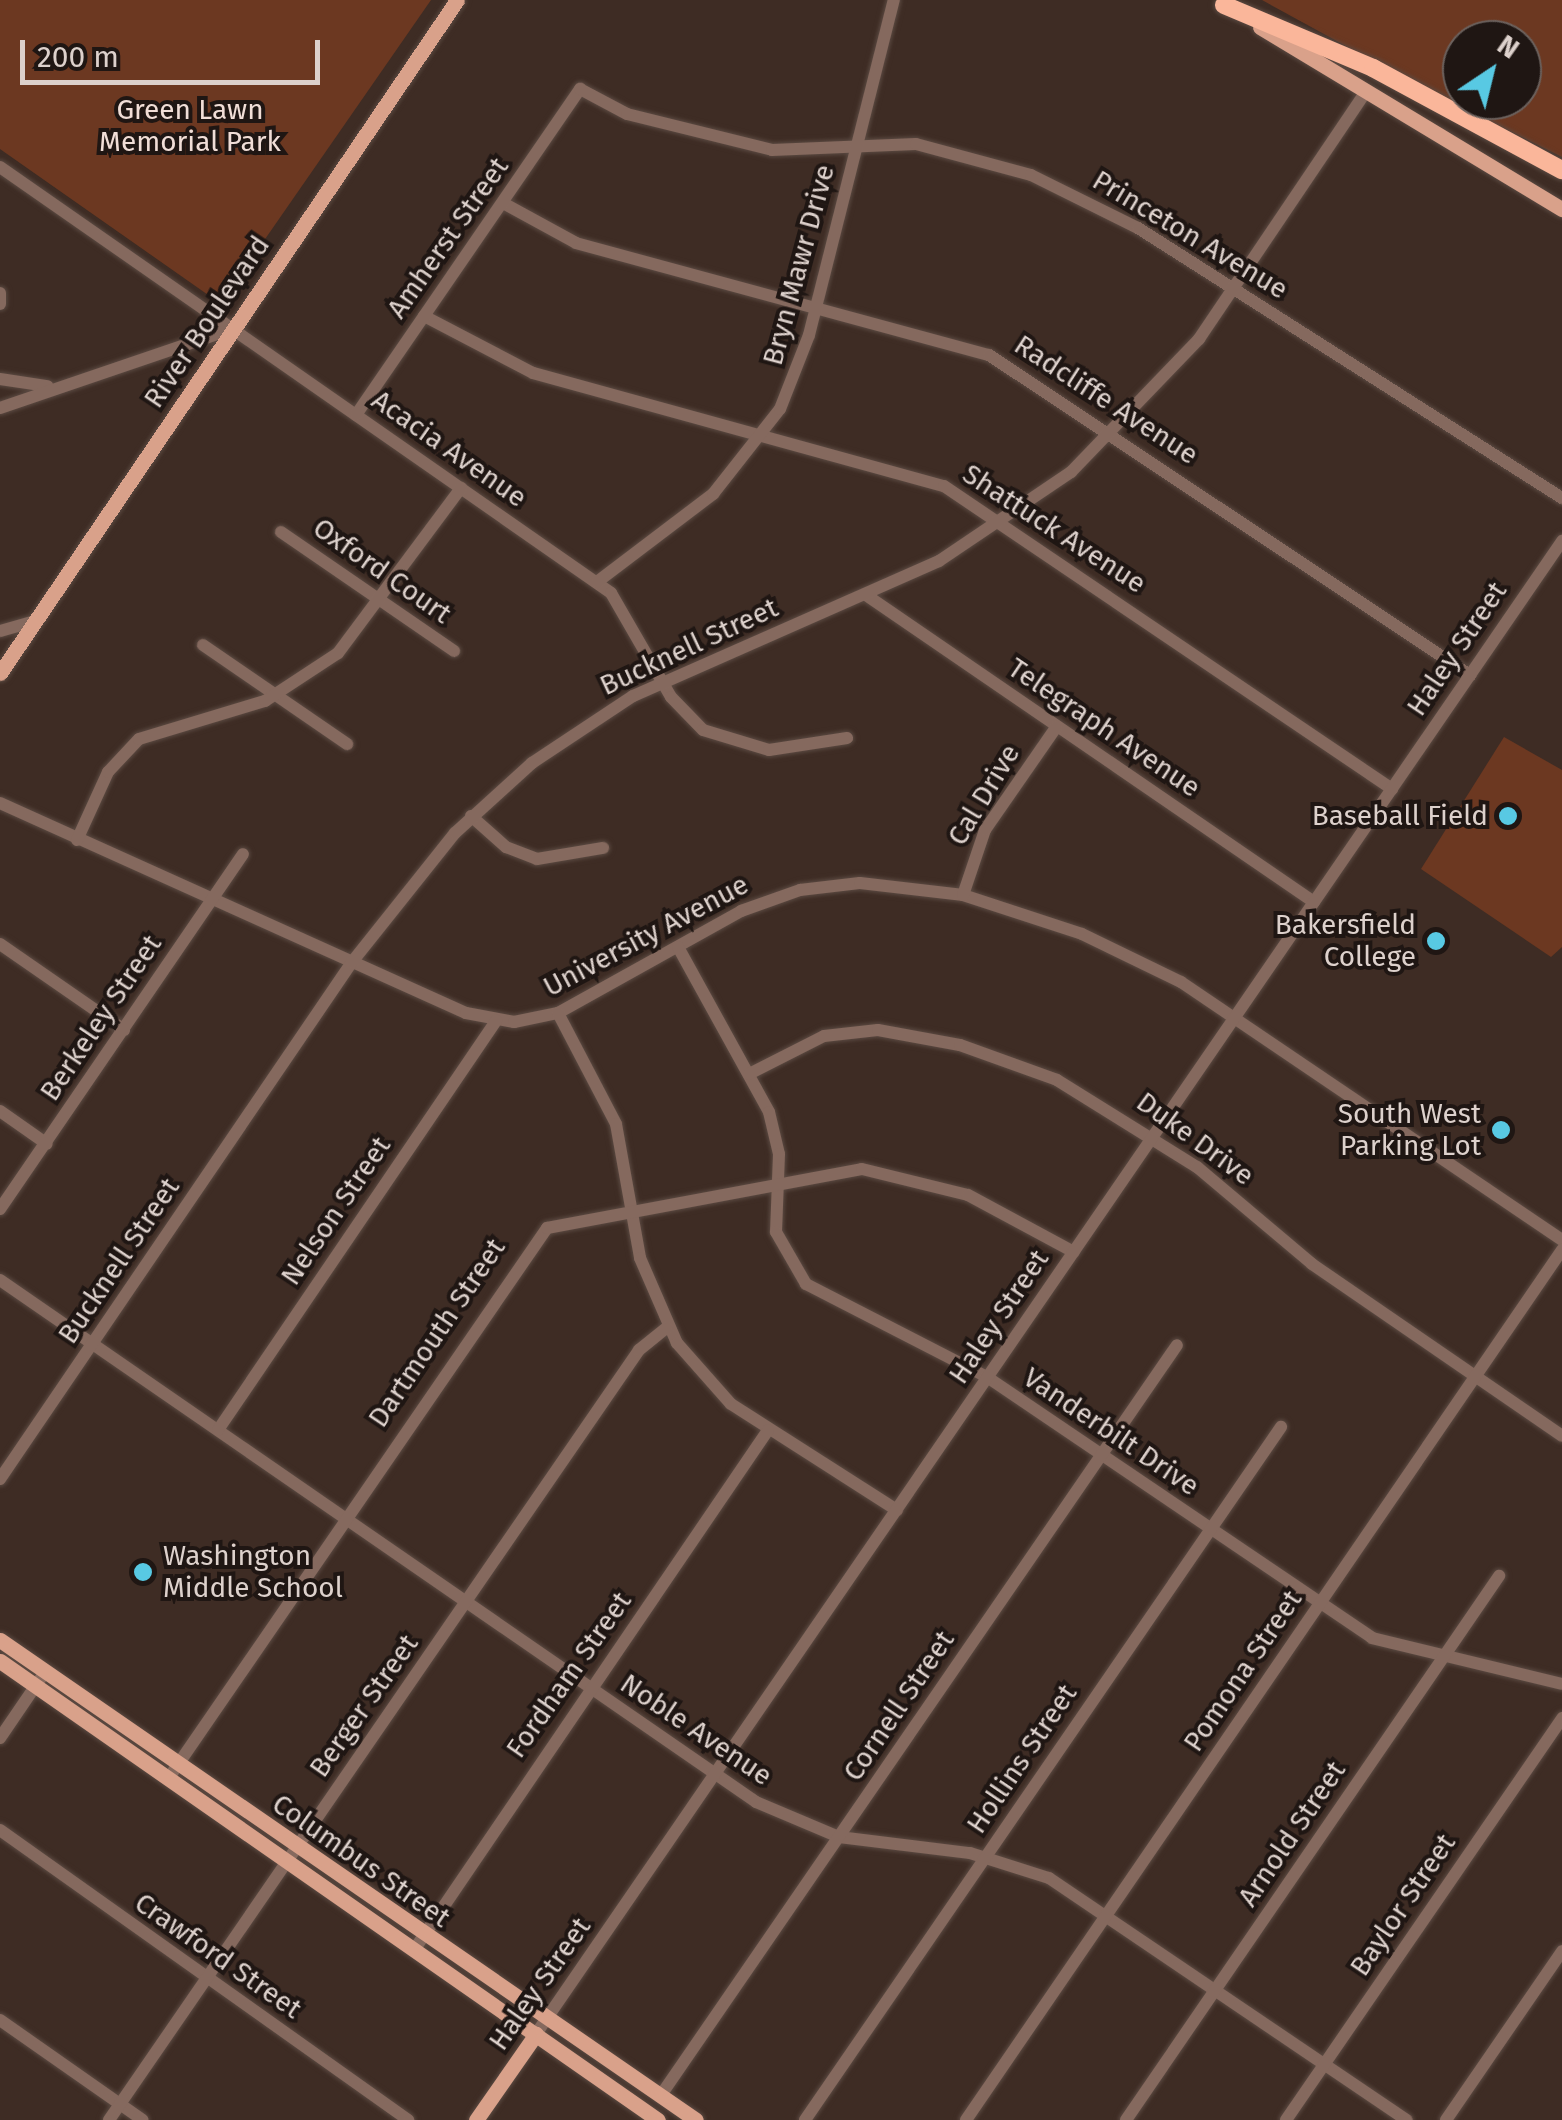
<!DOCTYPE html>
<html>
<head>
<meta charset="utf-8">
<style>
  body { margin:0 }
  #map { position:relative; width:1562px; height:2120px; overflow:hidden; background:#3e2c24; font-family:"Fira Sans",sans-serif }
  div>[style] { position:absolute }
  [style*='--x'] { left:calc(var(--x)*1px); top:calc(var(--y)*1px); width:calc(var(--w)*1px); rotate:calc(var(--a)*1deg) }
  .green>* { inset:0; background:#6c3821 }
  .roads { filter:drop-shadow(0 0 2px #5b4a42) drop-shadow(0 0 2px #5b4a42) }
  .minor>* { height:12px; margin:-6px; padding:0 6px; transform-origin:6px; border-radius:6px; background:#85695e }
  .major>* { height:15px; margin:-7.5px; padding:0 7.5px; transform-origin:7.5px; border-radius:7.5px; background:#d9a18a }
  .highway>* { height:18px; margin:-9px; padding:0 9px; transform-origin:9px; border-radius:9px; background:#fab69a }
  .dots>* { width:28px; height:28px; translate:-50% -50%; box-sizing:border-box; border:5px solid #1f1613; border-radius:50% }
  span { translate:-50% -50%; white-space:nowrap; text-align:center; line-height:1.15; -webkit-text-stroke:8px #1f1613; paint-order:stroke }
  .park-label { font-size:28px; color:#f1ded7 }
  .street-label { font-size:28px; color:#ddd1cc }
  .poi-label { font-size:28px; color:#ddd1cc }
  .right { translate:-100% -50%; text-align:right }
  .left { translate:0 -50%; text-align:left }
  .north { position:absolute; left:1442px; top:20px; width:100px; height:100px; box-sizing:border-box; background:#1f1613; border:2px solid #6b615d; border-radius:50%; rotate:35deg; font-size:28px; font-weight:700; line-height:40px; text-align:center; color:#ddd1cc }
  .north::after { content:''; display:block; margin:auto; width:35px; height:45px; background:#58c9e3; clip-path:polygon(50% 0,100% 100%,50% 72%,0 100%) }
  .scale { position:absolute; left:20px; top:40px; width:300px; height:45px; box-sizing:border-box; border:5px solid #ddd1cc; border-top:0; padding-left:12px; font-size:30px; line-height:35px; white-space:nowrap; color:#ddd1cc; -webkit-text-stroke:8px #1f1613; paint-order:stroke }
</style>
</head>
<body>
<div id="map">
  <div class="green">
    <i style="clip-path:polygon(0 0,431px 0,229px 291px,211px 297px,0 149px)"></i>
    <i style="clip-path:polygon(evenodd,1262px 0,1562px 0,1562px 157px,1408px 80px,1262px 0,1462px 40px,1522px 40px,1522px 100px,1462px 100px,1462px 40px)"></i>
    <i style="clip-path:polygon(1504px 737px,1562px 770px,1562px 947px,1551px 957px,1421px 869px)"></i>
  </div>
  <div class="roads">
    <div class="minor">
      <i style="--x:0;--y:167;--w:745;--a:34.88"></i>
      <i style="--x:611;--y:593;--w:120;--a:60"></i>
      <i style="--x:671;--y:697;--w:46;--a:45.9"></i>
      <i style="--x:703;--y:730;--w:69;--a:16.9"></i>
      <i style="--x:769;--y:750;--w:79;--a:-8.7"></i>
      <i style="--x:503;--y:203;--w:83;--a:28.7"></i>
      <i style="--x:576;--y:243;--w:428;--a:15.2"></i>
      <i style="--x:989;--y:355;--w:578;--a:33.64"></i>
      <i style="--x:0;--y:293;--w:11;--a:90"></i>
      <i style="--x:424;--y:316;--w:123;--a:27.6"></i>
      <i style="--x:533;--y:373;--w:426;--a:15.4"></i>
      <i style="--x:944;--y:486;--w:541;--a:34.07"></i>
      <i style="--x:0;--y:379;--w:48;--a:8.5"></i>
      <i style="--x:0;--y:408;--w:245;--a:-18.8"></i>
      <i style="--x:356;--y:415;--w:396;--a:-55.5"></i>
      <i style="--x:580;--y:89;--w:53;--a:28"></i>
      <i style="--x:627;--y:114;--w:149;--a:13.9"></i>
      <i style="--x:772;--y:150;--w:144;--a:-2.4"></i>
      <i style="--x:916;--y:144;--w:119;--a:15.1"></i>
      <i style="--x:1031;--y:175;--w:119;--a:26.4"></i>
      <i style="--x:1138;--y:228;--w:503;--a:32.49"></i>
      <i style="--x:281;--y:532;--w:210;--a:34.5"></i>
      <i style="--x:597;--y:582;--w:146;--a:-37.2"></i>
      <i style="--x:713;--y:494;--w:108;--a:-51.8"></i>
      <i style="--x:780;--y:409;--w:79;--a:-68.6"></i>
      <i style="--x:809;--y:335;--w:346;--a:-75.8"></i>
      <i style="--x:866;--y:595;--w:543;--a:34.42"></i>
      <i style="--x:0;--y:631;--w:36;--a:-16"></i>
      <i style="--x:203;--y:645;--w:175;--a:34.5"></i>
      <i style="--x:0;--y:803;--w:511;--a:24.26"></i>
      <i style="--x:466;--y:1013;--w:49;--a:10.6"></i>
      <i style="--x:514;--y:1022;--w:45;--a:-11.6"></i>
      <i style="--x:558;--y:1013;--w:210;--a:-29.1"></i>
      <i style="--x:741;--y:911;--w:63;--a:-19.6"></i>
      <i style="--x:800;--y:890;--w:60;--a:-6.7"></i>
      <i style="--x:860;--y:883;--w:104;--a:6.6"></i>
      <i style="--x:963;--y:895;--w:125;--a:18.1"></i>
      <i style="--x:1082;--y:934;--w:110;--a:25.9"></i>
      <i style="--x:1181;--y:982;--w:460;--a:34.1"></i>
      <i style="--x:471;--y:816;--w:47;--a:41.5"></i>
      <i style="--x:506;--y:847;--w:33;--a:21"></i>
      <i style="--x:537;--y:859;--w:67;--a:-9.5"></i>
      <i style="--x:77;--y:840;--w:75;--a:-65.5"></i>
      <i style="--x:108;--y:772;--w:45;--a:-46.8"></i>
      <i style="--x:139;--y:739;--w:132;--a:-16.8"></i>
      <i style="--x:265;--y:701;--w:87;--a:-33.3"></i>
      <i style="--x:338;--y:653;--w:206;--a:-53.3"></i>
      <i style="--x:963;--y:895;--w:69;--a:-71.3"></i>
      <i style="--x:985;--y:830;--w:126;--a:-55.3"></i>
      <i style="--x:0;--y:944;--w:151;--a:34.7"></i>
      <i style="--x:678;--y:947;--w:188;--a:61.1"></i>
      <i style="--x:769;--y:1112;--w:43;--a:76.6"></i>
      <i style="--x:779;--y:1154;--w:78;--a:92.2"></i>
      <i style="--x:776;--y:1232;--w:60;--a:60"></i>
      <i style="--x:806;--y:1284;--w:203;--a:27.2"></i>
      <i style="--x:987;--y:1377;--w:465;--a:34.1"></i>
      <i style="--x:1372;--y:1638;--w:195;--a:13.6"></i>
      <i style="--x:558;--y:1013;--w:125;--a:62.4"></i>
      <i style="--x:616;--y:1124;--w:136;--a:79.8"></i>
      <i style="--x:640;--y:1258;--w:93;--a:66.5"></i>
      <i style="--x:677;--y:1343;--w:81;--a:48.5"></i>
      <i style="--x:731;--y:1404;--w:197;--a:32.6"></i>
      <i style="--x:749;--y:1074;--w:84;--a:-26.9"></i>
      <i style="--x:824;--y:1036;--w:54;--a:-6.3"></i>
      <i style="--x:878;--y:1030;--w:83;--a:10.4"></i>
      <i style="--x:960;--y:1045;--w:103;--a:19.8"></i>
      <i style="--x:1057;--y:1080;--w:165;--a:31.9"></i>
      <i style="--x:1197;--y:1167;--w:150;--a:40.1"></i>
      <i style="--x:1312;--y:1264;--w:303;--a:34.5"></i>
      <i style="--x:0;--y:1111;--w:57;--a:35.1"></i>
      <i style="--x:0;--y:1209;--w:430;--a:-55.6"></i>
      <i style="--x:0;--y:1280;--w:919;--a:34.62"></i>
      <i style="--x:756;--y:1802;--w:90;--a:22.9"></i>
      <i style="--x:839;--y:1837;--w:132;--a:7"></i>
      <i style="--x:970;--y:1853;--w:83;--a:17.6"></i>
      <i style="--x:1049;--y:1878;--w:432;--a:34.1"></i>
      <i style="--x:218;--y:1430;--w:495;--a:-55.8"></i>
      <i style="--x:0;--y:1479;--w:625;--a:-55.75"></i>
      <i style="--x:352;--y:962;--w:165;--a:-51.4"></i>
      <i style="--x:455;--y:833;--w:104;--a:-42.3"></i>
      <i style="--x:532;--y:763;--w:121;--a:-33.6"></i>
      <i style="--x:633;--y:696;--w:334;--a:-23.8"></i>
      <i style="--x:939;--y:561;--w:159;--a:-34"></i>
      <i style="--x:1071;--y:472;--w:185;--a:-46.1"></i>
      <i style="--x:1199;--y:339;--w:300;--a:-56"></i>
      <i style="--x:0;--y:1738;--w:73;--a:-55.7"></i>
      <i style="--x:168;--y:1779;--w:669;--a:-55.48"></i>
      <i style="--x:547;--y:1228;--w:320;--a:-10.6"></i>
      <i style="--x:862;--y:1169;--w:109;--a:13.8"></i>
      <i style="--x:968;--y:1195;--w:120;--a:28.3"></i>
      <i style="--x:0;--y:1830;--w:501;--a:35.4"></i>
      <i style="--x:414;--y:1950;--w:629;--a:-55.75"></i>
      <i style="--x:0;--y:2020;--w:174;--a:35"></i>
      <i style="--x:536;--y:2034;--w:1812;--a:-55.5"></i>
      <i style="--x:661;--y:2095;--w:910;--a:-55.47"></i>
      <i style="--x:109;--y:2120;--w:935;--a:-55.46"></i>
      <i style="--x:639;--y:1350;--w:36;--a:-39"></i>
      <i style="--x:805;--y:2120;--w:841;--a:-55.52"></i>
      <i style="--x:966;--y:2120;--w:1055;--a:-55.59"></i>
      <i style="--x:1126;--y:2120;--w:660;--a:-55.56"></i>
      <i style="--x:1286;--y:2120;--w:488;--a:-55.5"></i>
      <i style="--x:1446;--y:2120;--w:205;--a:-55.5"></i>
    </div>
    <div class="major">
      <i style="--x:1260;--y:27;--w:353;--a:31.1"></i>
      <i style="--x:0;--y:673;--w:813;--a:-55.82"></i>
      <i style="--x:0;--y:1640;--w:845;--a:34.59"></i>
      <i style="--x:0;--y:1661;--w:802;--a:34.9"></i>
      <i style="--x:476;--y:2120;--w:105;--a:-55.1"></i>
    </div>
    <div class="highway">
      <i style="--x:1224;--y:5;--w:162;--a:22.9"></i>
      <i style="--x:1373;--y:68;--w:215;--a:28.4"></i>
    </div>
  </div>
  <div class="dots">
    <i style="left:1508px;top:816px;background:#58c9e3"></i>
    <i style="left:1436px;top:941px;background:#58c9e3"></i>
    <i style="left:1501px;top:1130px;background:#58c9e3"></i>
    <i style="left:143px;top:1572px;background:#58c9e3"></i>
  </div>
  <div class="park-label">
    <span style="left:190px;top:126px">Green Lawn<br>Memorial Park</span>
  </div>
  <div class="street-label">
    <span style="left:1190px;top:235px;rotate:31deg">Princeton Avenue</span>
    <span style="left:448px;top:238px;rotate:-55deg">Amherst Street</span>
    <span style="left:799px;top:265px;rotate:-75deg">Bryn Mawr Drive</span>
    <span style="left:207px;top:322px;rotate:-56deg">River Boulevard</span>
    <span style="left:1106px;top:400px;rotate:33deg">Radcliffe Avenue</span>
    <span style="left:449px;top:449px;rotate:35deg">Acacia Avenue</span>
    <span style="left:1054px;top:529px;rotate:33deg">Shattuck Avenue</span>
    <span style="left:382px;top:571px;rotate:35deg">Oxford Court</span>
    <span style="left:689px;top:647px;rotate:-25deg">Bucknell Street</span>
    <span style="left:1457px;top:649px;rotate:-56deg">Haley Street</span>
    <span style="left:1104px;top:728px;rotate:34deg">Telegraph Avenue</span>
    <span style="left:984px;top:795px;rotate:-59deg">Cal Drive</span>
    <span style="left:646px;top:936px;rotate:-28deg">University Avenue</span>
    <span style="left:101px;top:1018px;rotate:-56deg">Berkeley Street</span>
    <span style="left:1195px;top:1139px;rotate:36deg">Duke Drive</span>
    <span style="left:336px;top:1211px;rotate:-56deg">Nelson Street</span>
    <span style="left:119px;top:1261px;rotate:-56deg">Bucknell Street</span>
    <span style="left:999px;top:1317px;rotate:-56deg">Haley Street</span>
    <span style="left:437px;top:1333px;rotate:-56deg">Dartmouth Street</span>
    <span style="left:1111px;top:1432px;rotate:34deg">Vanderbilt Drive</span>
    <span style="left:1243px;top:1671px;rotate:-56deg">Pomona Street</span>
    <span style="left:569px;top:1675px;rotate:-55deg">Fordham Street</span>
    <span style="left:364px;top:1706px;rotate:-55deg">Berger Street</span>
    <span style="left:899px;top:1706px;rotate:-56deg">Cornell Street</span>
    <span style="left:696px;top:1730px;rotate:34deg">Noble Avenue</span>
    <span style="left:1022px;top:1759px;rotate:-56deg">Hollins Street</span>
    <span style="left:1292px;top:1834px;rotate:-56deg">Arnold Street</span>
    <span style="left:361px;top:1861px;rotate:35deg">Columbus Street</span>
    <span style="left:1403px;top:1905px;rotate:-56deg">Baylor Street</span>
    <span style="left:218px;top:1956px;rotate:35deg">Crawford Street</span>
    <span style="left:540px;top:1984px;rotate:-55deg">Haley Street</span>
  </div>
  <div class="poi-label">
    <span class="right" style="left:1488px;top:816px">Baseball Field</span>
    <span class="right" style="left:1416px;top:941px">Bakersfield<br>College</span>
    <span class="right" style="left:1481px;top:1130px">South West<br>Parking Lot</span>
    <span class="left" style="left:163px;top:1572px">Washington<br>Middle School</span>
  </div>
  <div class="north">N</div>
  <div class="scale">200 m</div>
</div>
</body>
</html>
